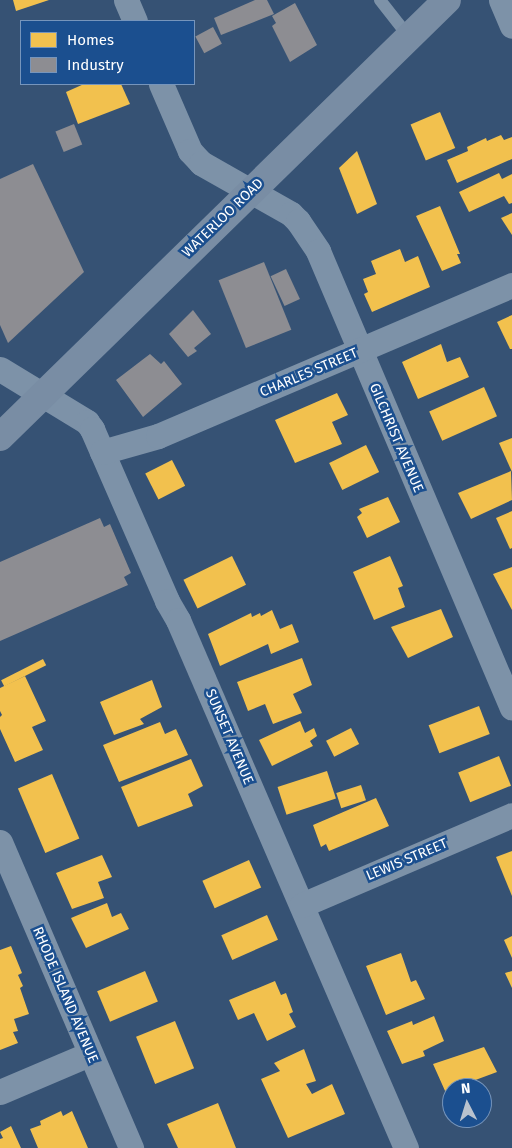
<!DOCTYPE html>
<html>
<head>
<meta charset="utf-8">
<style>
  body { margin:0 }
  #map { position:relative; width:512px; height:1148px; overflow:hidden; background:#365274; font-family:"Fira Sans",sans-serif }
  div>[style] { position:absolute }
  [style*='--x'] { left:calc(var(--x)*1px); top:calc(var(--y)*1px); width:calc(var(--w)*1px); rotate:calc(var(--a)*1deg) }
  .homes>* { inset:0; background:#f2c14e; transform-origin:0 0 }
  .industry>* { inset:0; background:#8d8d92; transform-origin:0 0 }
  .service>* { height:12px; margin:-6px; padding:0 6px; transform-origin:6px; border-radius:6px; background:#7d92a8 }
  .minor>* { height:25px; margin:-12.5px; padding:0 12.5px; transform-origin:12.5px; border-radius:12.5px; background:#7d92a8 }
  .secondary>* { height:28px; margin:-14px; padding:0 14px; transform-origin:14px; border-radius:14px; background:#798da4 }
  span { translate:-50% -50%; white-space:nowrap; text-align:center; line-height:1.15; -webkit-text-stroke:5px #1b4f8f; paint-order:stroke }
  .street-label { font-size:14px; color:#fff }
  .legend { position:absolute; left:20px; top:20px; width:175px; height:65px; box-sizing:border-box; background:#1b4f8f; border:1px solid #7695bc; margin:0; padding:6px 9px; list-style:none; font-size:15px; color:#fff }
  .legend li { display:flex; align-items:center; gap:10px; height:25px }
  .legend b { width:25px; border:1px solid #7695bc }
  .north { position:absolute; left:442px; top:1078px; width:50px; height:50px; box-sizing:border-box; background:#1b4f8f; border:1px solid #7695bc; border-radius:50%; rotate:355deg; font-size:14px; font-weight:700; line-height:20px; text-align:center; color:#fff }
  .north::after { content:''; display:block; margin:auto; width:18px; height:22px; background:#b9c2ce; clip-path:polygon(50% 0,100% 100%,50% 72%,0 100%) }
</style>
</head>
<body>
<div id="map">
  <div class="homes">
    <i style="clip-path:polygon(13px 0,49px 0,16px 11px)"></i>
    <i style="clip-path:polygon(84px 84px,121px 84px,130px 104px,78px 124px,66px 92px)"></i>
    <i style="left:440px;top:112px;width:39px;height:32px;rotate:67deg"></i>
    <i style="clip-path:polygon(501px 135px,504px 140px,512px 137px,512px 159px,457px 183px,447px 160px,468px 151px,467px 147px,486px 138px,487px 141px)"></i>
    <i style="clip-path:polygon(357px 151px,377px 204px,357px 214px,339px 168px)"></i>
    <i style="clip-path:polygon(499px 173px,502px 179px,512px 174px,512px 203px,509px 204px,504px 196px,469px 212px,459px 192px)"></i>
    <i style="clip-path:polygon(440px 206px,460px 254px,457px 254px,461px 263px,442px 271px,416px 216px)"></i>
    <i style="clip-path:polygon(512px 213px,512px 235px,501px 218px)"></i>
    <i style="clip-path:polygon(400px 249px,405px 262px,418px 256px,430px 287px,372px 312px,364px 294px,368px 292px,363px 279px,376px 274px,371px 261px)"></i>
    <i style="clip-path:polygon(512px 315px,512px 349px,510px 349px,497px 322px)"></i>
    <i style="clip-path:polygon(441px 344px,447px 362px,460px 357px,469px 377px,418px 399px,402px 362px)"></i>
    <i style="left:484px;top:387px;width:32px;height:60px;rotate:66deg"></i>
    <i style="clip-path:polygon(337px 393px,348px 415px,332px 422px,342px 444px,295px 463px,275px 420px)"></i>
    <i style="clip-path:polygon(512px 438px,512px 472px,499px 443px)"></i>
    <i style="left:366px;top:445px;width:30px;height:41px;rotate:64deg"></i>
    <i style="left:172px;top:460px;width:29px;height:30px;rotate:63deg"></i>
    <i style="clip-path:polygon(511px 471px,512px 500px,471px 519px,458px 493px)"></i>
    <i style="clip-path:polygon(388px 497px,400px 522px,367px 538px,357px 517px,362px 513px,359px 509px)"></i>
    <i style="clip-path:polygon(512px 511px,512px 548px,510px 549px,496px 518px)"></i>
    <i style="left:232px;top:556px;width:32px;height:54px;rotate:64deg"></i>
    <i style="clip-path:polygon(390px 556px,403px 586px,398px 588px,405px 607px,374px 620px,353px 572px)"></i>
    <i style="clip-path:polygon(512px 567px,512px 610px,493px 574px)"></i>
    <i style="clip-path:polygon(441px 609px,453px 637px,408px 658px,391px 627px)"></i>
    <i style="clip-path:polygon(272px 610px,280px 629px,292px 624px,299px 642px,271px 654px,268px 644px,220px 666px,208px 634px,251px 613px,252px 617px,260px 613px,261px 616px)"></i>
    <i style="clip-path:polygon(302px 658px,312px 685px,293px 694px,302px 713px,273px 724px,265px 704px,248px 711px,237px 682px)"></i>
    <i style="left:43px;top:659px;width:7px;height:47px;rotate:63deg"></i>
    <i style="clip-path:polygon(25px 676px,46px 721px,32px 727px,43px 750px,15px 762px,0 729px,0 717px,2px 715px,0 711px,0 688px)"></i>
    <i style="clip-path:polygon(152px 680px,162px 707px,140px 719px,144px 724px,114px 735px,100px 702px)"></i>
    <i style="left:479px;top:706px;width:30px;height:54px;rotate:69deg"></i>
    <i style="clip-path:polygon(300px 721px,305px 733px,314px 728px,317px 736px,310px 741px,313px 746px,272px 766px,259px 740px)"></i>
    <i style="clip-path:polygon(160px 722px,165px 734px,176px 729px,188px 755px,119px 782px,103px 745px)"></i>
    <i style="left:351px;top:728px;width:18px;height:28px;rotate:63deg"></i>
    <i style="left:499px;top:756px;width:32px;height:44px;rotate:68deg"></i>
    <i style="clip-path:polygon(191px 759px,203px 786px,188px 794px,193px 806px,138px 827px,121px 787px)"></i>
    <i style="left:327px;top:771px;width:29px;height:52px;rotate:72deg"></i>
    <i style="left:52px;top:774px;width:70px;height:37px;rotate:67deg"></i>
    <i style="left:361px;top:785px;width:16px;height:26px;rotate:72deg"></i>
    <i style="clip-path:polygon(376px 798px,389px 826px,329px 851px,326px 844px,321px 847px,313px 825px)"></i>
    <i style="clip-path:polygon(512px 851px,512px 896px,496px 857px)"></i>
    <i style="clip-path:polygon(102px 855px,112px 877px,98px 882px,104px 898px,72px 909px,56px 873px)"></i>
    <i style="left:249px;top:860px;width:30px;height:51px;rotate:66deg"></i>
    <i style="clip-path:polygon(107px 903px,112px 917px,121px 913px,129px 929px,86px 948px,71px 918px)"></i>
    <i style="left:267px;top:915px;width:27px;height:50px;rotate:66deg"></i>
    <i style="clip-path:polygon(512px 936px,512px 958px,504px 940px)"></i>
    <i style="clip-path:polygon(11px 946px,22px 973px,18px 975px,23px 986px,20px 988px,29px 1014px,14px 1019px,18px 1031px,13px 1032px,18px 1043px,0 1050px,0 950px)"></i>
    <i style="clip-path:polygon(401px 953px,411px 982px,416px 980px,425px 999px,386px 1015px,366px 966px)"></i>
    <i style="left:145px;top:971px;width:33px;height:52px;rotate:67deg"></i>
    <i style="clip-path:polygon(512px 971px,512px 988px,505px 973px)"></i>
    <i style="clip-path:polygon(275px 981px,281px 995px,286px 993px,293px 1012px,289px 1014px,296px 1027px,267px 1041px,254px 1013px,238px 1020px,229px 1000px)"></i>
    <i style="clip-path:polygon(434px 1016px,444px 1041px,423px 1051px,425px 1056px,402px 1064px,387px 1031px,412px 1021px,413px 1025px)"></i>
    <i style="left:175px;top:1021px;width:51px;height:42px;rotate:68deg"></i>
    <i style="clip-path:polygon(484px 1047px,497px 1072px,470px 1082px,473px 1088px,452px 1088px,450px 1102px,433px 1064px)"></i>
    <i style="clip-path:polygon(304px 1049px,316px 1081px,306px 1084px,312px 1094px,332px 1084px,345px 1114px,288px 1138px,261px 1079px,280px 1071px,274px 1063px)"></i>
    <i style="clip-path:polygon(218px 1103px,236px 1148px,178px 1148px,167px 1124px)"></i>
    <i style="clip-path:polygon(61px 1111px,63px 1116px,72px 1111px,88px 1148px,38px 1148px,30px 1129px,41px 1125px,40px 1121px)"></i>
    <i style="clip-path:polygon(11px 1126px,21px 1148px,0 1148px,0 1139px,3px 1138px,0 1132px)"></i>
  </div>
  <div class="industry">
    <i style="clip-path:polygon(255px 0,267px 0,274px 14px,221px 35px,214px 18px)"></i>
    <i style="clip-path:polygon(295px 3px,317px 45px,290px 62px,272px 26px,276px 23px,272px 16px)"></i>
    <i style="left:213px;top:27px;width:19px;height:20px;rotate:62deg"></i>
    <i style="left:74px;top:124px;width:22px;height:20px;rotate:68deg"></i>
    <i style="clip-path:polygon(33px 164px,84px 272px,8px 343px,0 325px,0 179px)"></i>
    <i style="left:264px;top:262px;width:73px;height:49px;rotate:68deg"></i>
    <i style="left:286px;top:269px;width:33px;height:17px;rotate:65deg"></i>
    <i style="clip-path:polygon(193px 310px,211px 334px,194px 348px,197px 351px,188px 357px,169px 334px)"></i>
    <i style="clip-path:polygon(150px 354px,161px 364px,164px 361px,182px 384px,143px 417px,116px 380px)"></i>
    <i style="clip-path:polygon(100px 518px,104px 527px,110px 524px,131px 573px,124px 577px,128px 585px,0 641px,0 562px)"></i>
  </div>
  <div class="service">
    <i style="--x:380;--y:0;--w:47;--a:51.9"></i>
  </div>
  <div class="minor">
    <i style="--x:126;--y:0;--w:23;--a:67"></i>
    <i style="--x:501;--y:0;--w:28;--a:67"></i>
    <i style="--x:161;--y:84;--w:73;--a:66.6"></i>
    <i style="--x:190;--y:151;--w:16;--a:47"></i>
    <i style="--x:201;--y:163;--w:103;--a:29.5"></i>
    <i style="--x:291;--y:214;--w:10;--a:45"></i>
    <i style="--x:298;--y:221;--w:36;--a:56"></i>
    <i style="--x:318;--y:251;--w:496;--a:67"></i>
    <i style="--x:0;--y:369;--w:102;--a:31.3"></i>
    <i style="--x:87;--y:422;--w:9;--a:54"></i>
    <i style="--x:92;--y:429;--w:188;--a:66.4"></i>
    <i style="--x:167;--y:601;--w:22;--a:60"></i>
    <i style="--x:178;--y:620;--w:575;--a:66.64"></i>
    <i style="--x:102;--y:452;--w:58;--a:-15.9"></i>
    <i style="--x:158;--y:436;--w:385;--a:-23.1"></i>
    <i style="--x:0;--y:842;--w:333;--a:66.8"></i>
    <i style="--x:302;--y:905;--w:228;--a:-23.2"></i>
    <i style="--x:0;--y:1092;--w:97;--a:-23.1"></i>
  </div>
  <div class="secondary">
    <i style="--x:0;--y:437;--w:625;--a:-44.35"></i>
  </div>
  <div class="street-label">
    <span style="left:223px;top:218px;rotate:-44deg">WATERLOO ROAD</span>
    <span style="left:309px;top:373px;rotate:-23deg">CHARLES STREET</span>
    <span style="left:396px;top:438px;rotate:67deg">GILCHRIST AVENUE</span>
    <span style="left:229px;top:737px;rotate:67deg">SUNSET AVENUE</span>
    <span style="left:407px;top:860px;rotate:-23deg">LEWIS STREET</span>
    <span style="left:65px;top:995px;rotate:67deg">RHODE ISLAND AVENUE</span>
  </div>
  <ul class="legend">
  <li><b style="height:14px;background:#f2c14e"></b>Homes</li>
  <li><b style="height:14px;background:#8d8d92"></b>Industry</li>
  </ul>
  <div class="north">N</div>
</div>
</body>
</html>
